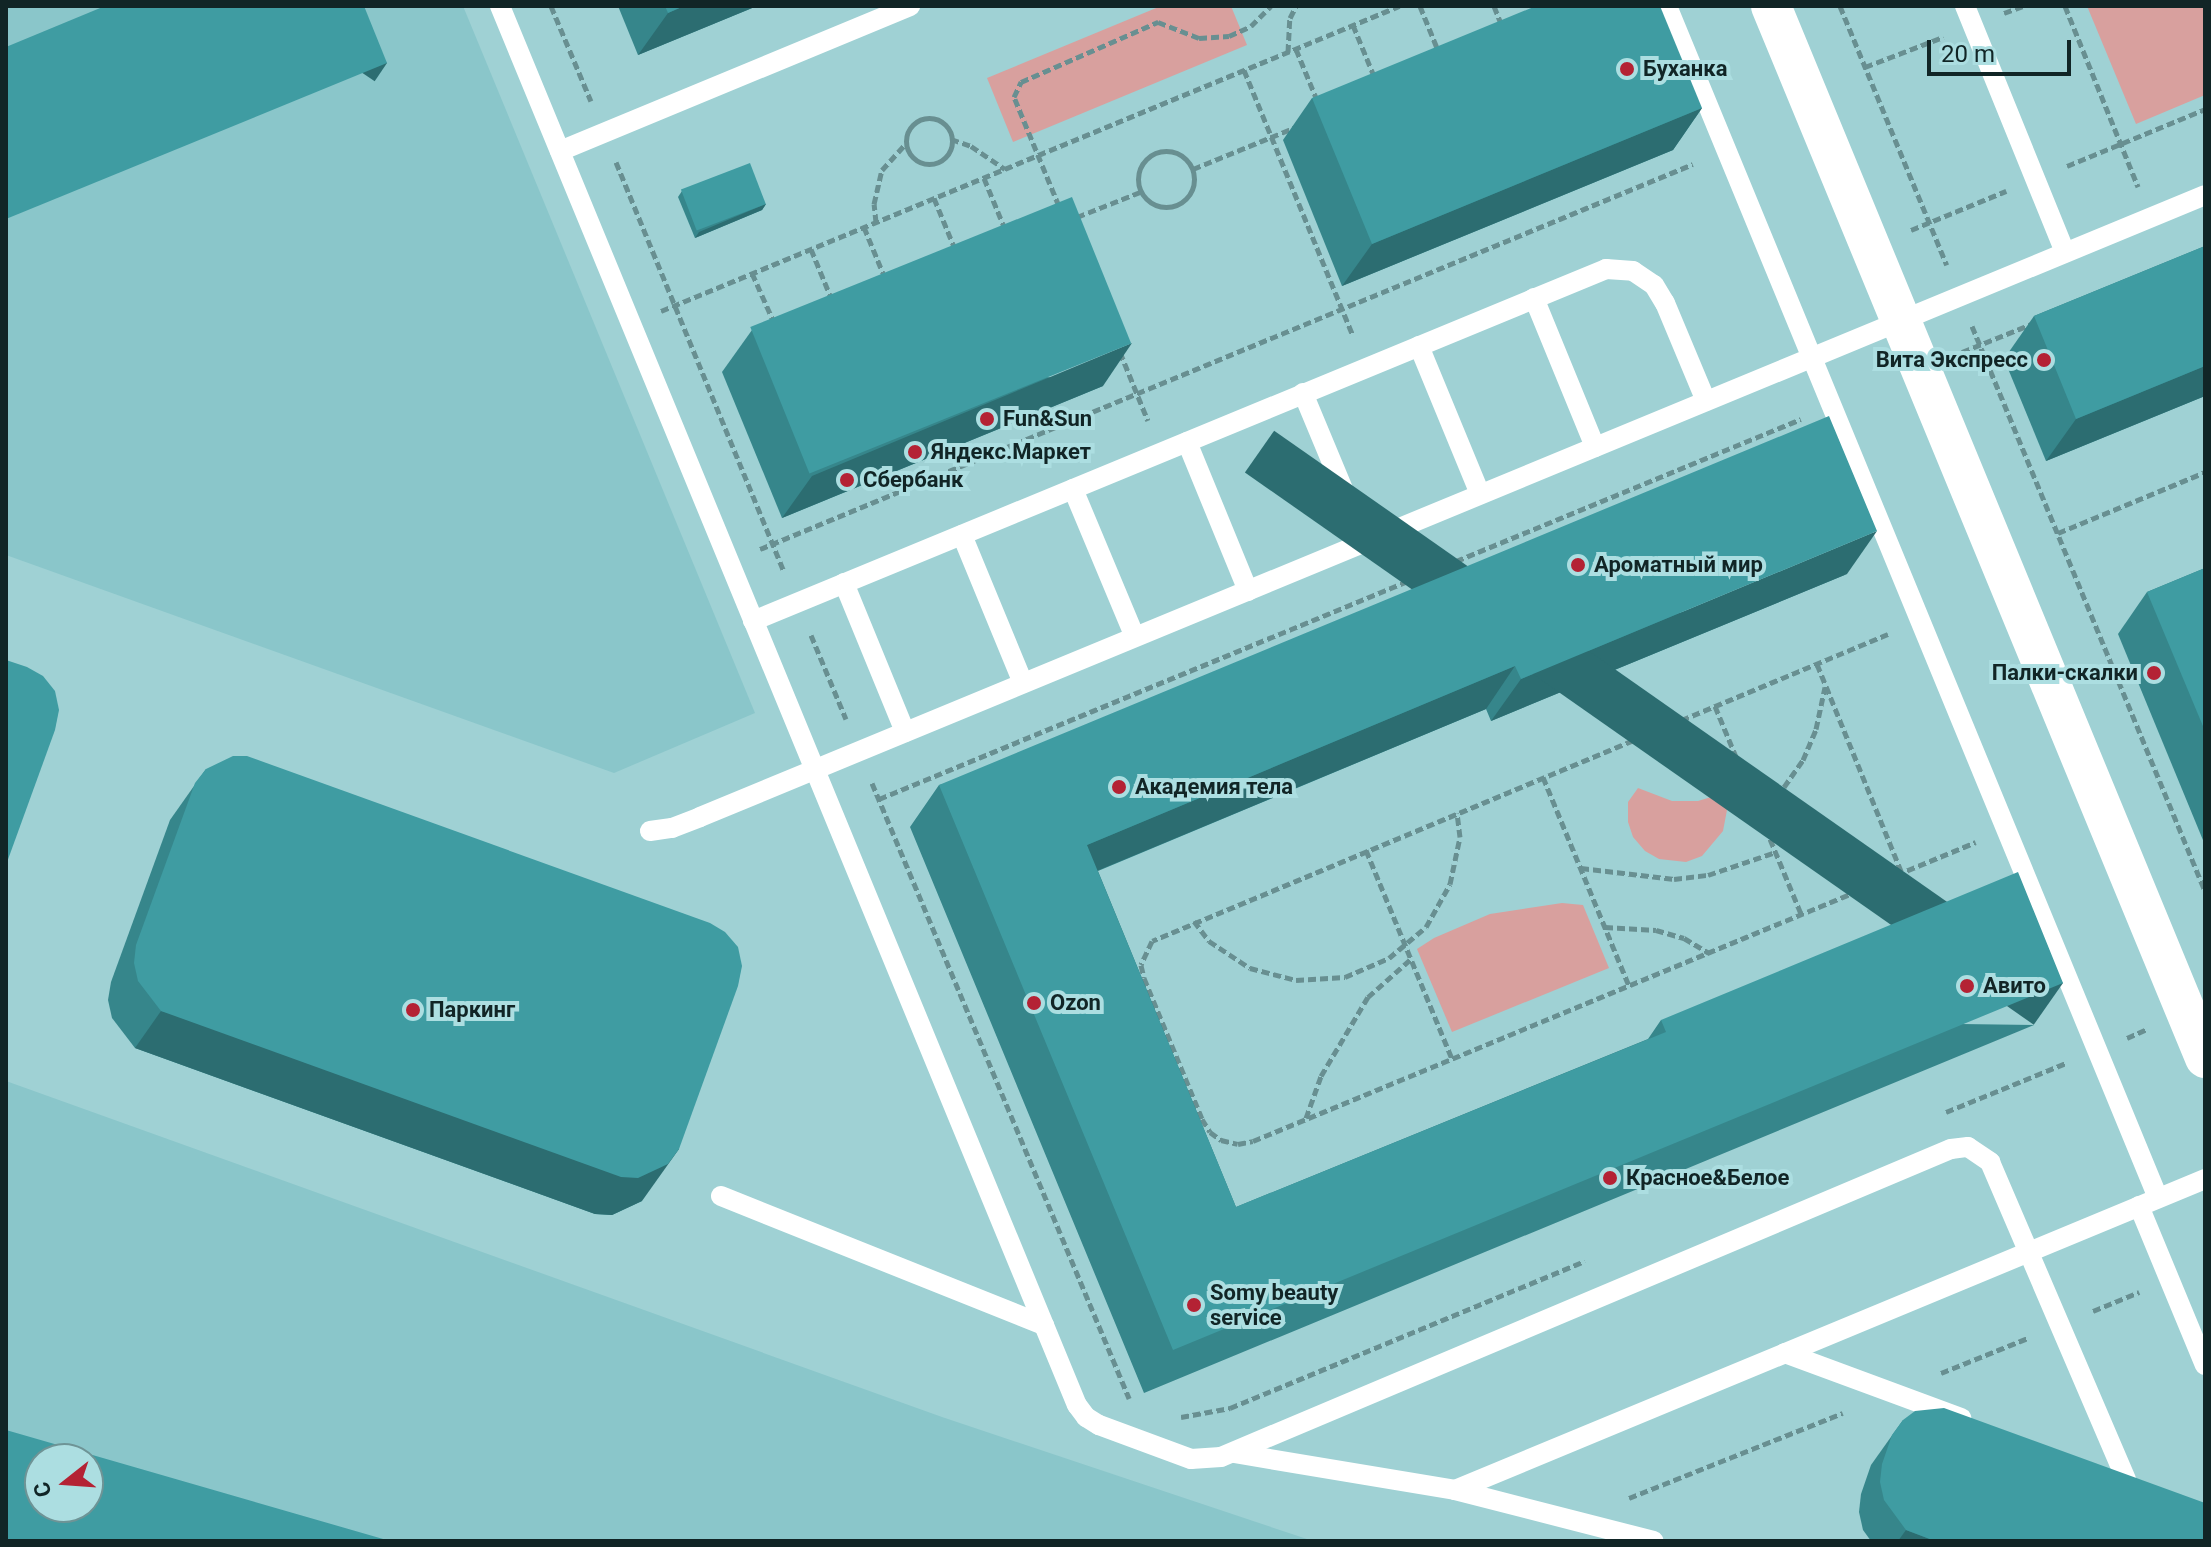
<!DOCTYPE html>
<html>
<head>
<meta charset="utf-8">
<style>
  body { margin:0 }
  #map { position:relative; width:2211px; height:1547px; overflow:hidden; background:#9fd1d4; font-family:Roboto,sans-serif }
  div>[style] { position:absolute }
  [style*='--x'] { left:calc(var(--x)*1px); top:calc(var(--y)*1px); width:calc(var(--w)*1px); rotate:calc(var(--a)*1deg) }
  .built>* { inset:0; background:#8ac6ca }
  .green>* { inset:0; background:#d8a09e }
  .path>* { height:5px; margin-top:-2.5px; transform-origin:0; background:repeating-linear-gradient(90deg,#688f91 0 8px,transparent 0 12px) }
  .path>.ring { margin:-2.5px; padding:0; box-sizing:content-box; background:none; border:5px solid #688f91; border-radius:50% }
  .lane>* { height:20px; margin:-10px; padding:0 10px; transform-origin:10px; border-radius:10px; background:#fff }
  .street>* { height:40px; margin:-20px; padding:0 20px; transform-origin:20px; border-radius:20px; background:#fff }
  .wall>* { inset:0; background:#36868b }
  .shaded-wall>* { inset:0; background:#2c6d71; transform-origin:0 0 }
  .building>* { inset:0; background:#3f9ca2; transform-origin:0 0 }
  .dots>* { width:22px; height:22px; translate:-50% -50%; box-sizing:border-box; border:4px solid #acdee1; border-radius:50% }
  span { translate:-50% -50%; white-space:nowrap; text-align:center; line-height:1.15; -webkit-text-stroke:8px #acdee1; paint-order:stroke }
  .poi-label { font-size:22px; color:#112526; font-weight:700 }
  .left { translate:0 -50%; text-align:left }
  .right { translate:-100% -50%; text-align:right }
  .frame { position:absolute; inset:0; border:8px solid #112526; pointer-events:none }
  .north { position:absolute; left:24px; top:1443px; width:80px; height:80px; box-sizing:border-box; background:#acdee1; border:2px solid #6e9496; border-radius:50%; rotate:253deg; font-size:22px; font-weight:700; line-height:32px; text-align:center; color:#112526 }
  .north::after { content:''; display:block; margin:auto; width:28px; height:36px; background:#b42234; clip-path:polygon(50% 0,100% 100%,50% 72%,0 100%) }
  .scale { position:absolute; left:1927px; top:40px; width:144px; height:36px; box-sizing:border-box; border:4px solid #112526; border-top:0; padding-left:10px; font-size:24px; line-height:28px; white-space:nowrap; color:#112526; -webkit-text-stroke:6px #acdee1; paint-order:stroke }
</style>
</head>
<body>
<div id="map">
  <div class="built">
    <i style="clip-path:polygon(6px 6px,463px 6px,755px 713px,614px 773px,6px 555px)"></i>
    <i style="clip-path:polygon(evenodd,6px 1081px,942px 1417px,1313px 1541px,6px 1541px,6px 1081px,40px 1459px,88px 1459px,88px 1507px,40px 1507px,40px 1459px)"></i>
  </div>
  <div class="green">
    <i style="clip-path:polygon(1161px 6px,1231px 6px,1247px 45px,1013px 142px,987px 78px)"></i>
    <i style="clip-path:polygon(2087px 6px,2205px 6px,2205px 95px,2136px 124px)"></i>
    <i style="clip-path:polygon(1638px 788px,1672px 801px,1698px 801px,1721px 794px,1727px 810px,1723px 831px,1702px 856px,1686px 862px,1659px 859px,1645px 851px,1633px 837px,1628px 822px,1628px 802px)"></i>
    <i style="clip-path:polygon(1562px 903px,1583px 905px,1609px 968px,1452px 1032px,1417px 949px,1434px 938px,1490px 914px)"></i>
  </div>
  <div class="path">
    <i style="--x:551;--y:6;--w:103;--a:67.2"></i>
    <i style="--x:1420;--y:6;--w:48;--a:67.8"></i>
    <i style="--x:1494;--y:6;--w:18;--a:68"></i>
    <i style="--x:1840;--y:6;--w:280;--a:67.6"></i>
    <i style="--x:2065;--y:6;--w:195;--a:68"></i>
    <i style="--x:2004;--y:13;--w:20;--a:-20"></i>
    <i style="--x:1353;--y:25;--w:55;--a:67.6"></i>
    <i style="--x:1296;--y:49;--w:55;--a:67.6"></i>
    <i style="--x:1288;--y:52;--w:34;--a:-87"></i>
    <i style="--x:1290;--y:18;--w:13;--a:-63"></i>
    <i style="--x:1865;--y:67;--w:84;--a:-21"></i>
    <i style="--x:1244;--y:70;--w:287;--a:67.7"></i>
    <i class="ring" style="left:906px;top:118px;width:41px;height:41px"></i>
    <i style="--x:951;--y:139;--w:21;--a:19"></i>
    <i style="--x:971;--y:146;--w:41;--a:34.1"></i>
    <i class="ring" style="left:1138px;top:151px;width:51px;height:51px"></i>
    <i style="--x:616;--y:162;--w:442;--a:67.7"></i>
    <i style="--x:2067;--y:166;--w:149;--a:-22.4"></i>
    <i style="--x:1193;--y:169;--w:111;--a:-22.2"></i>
    <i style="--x:984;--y:178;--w:55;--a:67.6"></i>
    <i style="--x:934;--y:198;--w:55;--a:67.6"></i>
    <i style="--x:1059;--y:206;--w:118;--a:-112.4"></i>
    <i style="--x:1014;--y:97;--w:17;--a:-65"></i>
    <i style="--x:1021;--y:82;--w:150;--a:-23.7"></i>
    <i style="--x:1158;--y:22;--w:44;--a:21.3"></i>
    <i style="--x:1199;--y:38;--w:30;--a:-4"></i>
    <i style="--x:1229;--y:36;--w:24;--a:-24"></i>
    <i style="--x:1251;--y:26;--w:28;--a:-45"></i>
    <i style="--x:1077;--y:217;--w:68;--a:-21.6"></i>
    <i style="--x:876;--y:222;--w:18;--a:-96"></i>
    <i style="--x:874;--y:204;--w:35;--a:-77"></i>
    <i style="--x:882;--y:170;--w:36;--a:-48"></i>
    <i style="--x:864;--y:227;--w:55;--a:67.6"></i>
    <i style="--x:1911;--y:230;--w:103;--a:-22.3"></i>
    <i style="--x:811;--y:249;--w:55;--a:67.6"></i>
    <i style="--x:752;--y:273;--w:59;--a:66"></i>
    <i style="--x:661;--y:311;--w:799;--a:-22.45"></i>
    <i style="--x:1972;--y:326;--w:611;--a:67.59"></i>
    <i style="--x:1120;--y:352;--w:74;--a:67.9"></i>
    <i style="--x:1962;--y:352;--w:78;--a:-21.9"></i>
    <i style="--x:2058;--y:533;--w:159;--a:-22.5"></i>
    <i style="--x:760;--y:549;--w:1009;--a:-22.42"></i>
    <i style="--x:1888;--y:634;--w:797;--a:157.36"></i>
    <i style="--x:1152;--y:941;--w:26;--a:115"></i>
    <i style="--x:1141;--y:965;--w:13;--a:77"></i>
    <i style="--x:1144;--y:978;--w:152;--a:67.6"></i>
    <i style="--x:1202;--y:1119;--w:15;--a:58"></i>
    <i style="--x:1210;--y:1132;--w:14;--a:36"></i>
    <i style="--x:1221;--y:1140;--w:17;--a:13"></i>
    <i style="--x:1238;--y:1144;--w:15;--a:-11"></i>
    <i style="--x:1253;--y:1141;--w:782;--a:-22.47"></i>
    <i style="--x:811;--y:635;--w:91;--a:67.4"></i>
    <i style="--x:1817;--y:664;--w:226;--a:67.9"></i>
    <i style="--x:1715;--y:706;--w:225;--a:67.5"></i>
    <i style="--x:1543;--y:777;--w:226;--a:67.6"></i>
    <i style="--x:872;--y:783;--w:667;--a:67.32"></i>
    <i style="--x:879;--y:799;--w:997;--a:-22.4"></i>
    <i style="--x:1758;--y:810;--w:35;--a:-41"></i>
    <i style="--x:1784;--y:787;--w:33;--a:-55"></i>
    <i style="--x:1803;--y:760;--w:34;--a:-67"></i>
    <i style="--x:1816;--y:729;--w:43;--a:-77.9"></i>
    <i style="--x:1366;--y:850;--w:226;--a:67.6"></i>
    <i style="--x:1581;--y:868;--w:94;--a:6.7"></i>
    <i style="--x:1674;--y:879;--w:34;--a:-7"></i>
    <i style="--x:1708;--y:875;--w:72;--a:-18.7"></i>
    <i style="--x:1194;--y:921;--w:25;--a:53"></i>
    <i style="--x:1209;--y:941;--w:49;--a:33.4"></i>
    <i style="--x:1250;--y:968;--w:48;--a:14.6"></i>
    <i style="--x:1296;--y:980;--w:49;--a:-3.5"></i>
    <i style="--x:1345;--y:977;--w:48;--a:-23.4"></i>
    <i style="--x:1389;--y:958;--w:48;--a:-40"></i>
    <i style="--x:1426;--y:927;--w:49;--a:-60.8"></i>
    <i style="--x:1450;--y:884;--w:48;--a:-78"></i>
    <i style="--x:1460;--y:837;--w:24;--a:-97"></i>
    <i style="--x:1605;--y:927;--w:51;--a:3.4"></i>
    <i style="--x:1656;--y:930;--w:29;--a:16"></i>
    <i style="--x:1684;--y:938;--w:29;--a:31"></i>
    <i style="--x:2127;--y:1038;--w:22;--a:-24"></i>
    <i style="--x:1946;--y:1112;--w:130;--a:-22.2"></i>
    <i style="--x:1306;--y:1118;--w:45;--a:-70.3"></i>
    <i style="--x:1321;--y:1076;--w:92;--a:-59.3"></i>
    <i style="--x:1368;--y:997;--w:57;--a:-41.5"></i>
    <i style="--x:2093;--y:1311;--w:50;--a:-22.4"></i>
    <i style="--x:1941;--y:1373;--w:94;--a:-21.9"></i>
    <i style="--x:1181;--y:1417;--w:50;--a:-10.4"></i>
    <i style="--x:1230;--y:1408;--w:384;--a:-22.5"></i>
    <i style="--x:1629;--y:1498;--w:230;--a:-21.7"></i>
  </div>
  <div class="lane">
    <i style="--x:500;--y:6;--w:1513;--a:67.59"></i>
    <i style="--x:1077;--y:1405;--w:15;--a:53"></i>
    <i style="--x:1086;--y:1417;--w:15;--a:32"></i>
    <i style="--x:1099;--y:1425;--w:98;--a:20.3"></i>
    <i style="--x:1191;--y:1459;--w:30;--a:-4"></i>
    <i style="--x:1221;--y:1457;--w:792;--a:-22.88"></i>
    <i style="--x:1951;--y:1149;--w:17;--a:-7"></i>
    <i style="--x:1968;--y:1147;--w:27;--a:34"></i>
    <i style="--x:1990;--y:1162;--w:345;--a:66.8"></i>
    <i style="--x:1667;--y:6;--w:1289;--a:67.61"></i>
    <i style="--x:1965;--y:6;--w:266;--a:67.9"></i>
    <i style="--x:560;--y:151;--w:379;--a:-22.5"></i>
    <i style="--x:1534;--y:298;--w:161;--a:67.7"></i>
    <i style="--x:1419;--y:346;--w:160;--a:67.6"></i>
    <i style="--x:1303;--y:393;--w:161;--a:67.4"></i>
    <i style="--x:1187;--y:442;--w:161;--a:67.7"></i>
    <i style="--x:1073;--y:489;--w:160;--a:67.3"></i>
    <i style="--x:962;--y:535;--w:160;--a:67.6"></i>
    <i style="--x:844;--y:583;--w:161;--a:67.7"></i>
    <i style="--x:753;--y:621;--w:923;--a:-22.42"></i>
    <i style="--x:1606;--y:269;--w:27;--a:4"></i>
    <i style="--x:1633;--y:271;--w:25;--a:34"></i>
    <i style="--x:1654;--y:285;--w:21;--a:59"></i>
    <i style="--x:1665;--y:303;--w:106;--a:67.3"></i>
    <i style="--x:650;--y:831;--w:22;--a:-8"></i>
    <i style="--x:672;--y:828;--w:30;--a:-21"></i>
    <i style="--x:700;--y:817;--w:1628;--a:-22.45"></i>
    <i style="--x:721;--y:1196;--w:348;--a:21.8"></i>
    <i style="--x:2139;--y:1206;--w:172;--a:67.5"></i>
    <i style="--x:1785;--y:1353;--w:188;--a:20.3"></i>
    <i style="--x:1234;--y:1453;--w:224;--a:9.5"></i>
    <i style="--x:1455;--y:1490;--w:205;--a:14.4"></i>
    <i style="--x:1455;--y:1490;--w:812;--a:-22.52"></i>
  </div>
  <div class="street">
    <i style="--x:1771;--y:6;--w:1138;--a:67.58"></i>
  </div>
  <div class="wall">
    <i style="clip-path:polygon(618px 6px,757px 6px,638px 55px)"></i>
    <i style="clip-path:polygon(1312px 98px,1702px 108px,1673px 150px,1342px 286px,1283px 140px)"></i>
    <i style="clip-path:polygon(682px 191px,766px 204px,762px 210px,695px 238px,678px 197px)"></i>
    <i style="clip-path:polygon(2205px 246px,2205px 396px,2046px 461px,2004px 359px,2034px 316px)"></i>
    <i style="clip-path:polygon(752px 330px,1103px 386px,782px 518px,722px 372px)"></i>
    <i style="clip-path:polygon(2205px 568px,2205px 845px,2118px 634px,2147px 592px)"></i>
    <i style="clip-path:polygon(1847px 574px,1491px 721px,1486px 709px,1098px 871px,1236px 1207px,1648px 1039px,1661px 1020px,2034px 1025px,1144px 1393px,910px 827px,939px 785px)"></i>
    <i style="clip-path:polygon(206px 769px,642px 1201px,612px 1215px,595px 1214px,135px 1048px,112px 1018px,108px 1000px,111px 982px,170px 820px)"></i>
    <i style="clip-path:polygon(1903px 1420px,2205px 1541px,1871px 1541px,1863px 1530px,1859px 1512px,1861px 1494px,1871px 1465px)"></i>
  </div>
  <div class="shaded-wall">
    <i style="clip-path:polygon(684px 6px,757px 6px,638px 55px,668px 13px)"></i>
    <i style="left:387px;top:63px;width:22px;height:412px;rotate:124deg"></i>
    <i style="clip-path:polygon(1702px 108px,1673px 150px,1342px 286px,1372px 244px)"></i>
    <i style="clip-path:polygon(766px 204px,762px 210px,695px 238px,699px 232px)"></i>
    <i style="clip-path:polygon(1132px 343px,1103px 386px,782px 518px,812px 476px)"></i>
    <i style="clip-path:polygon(2205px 366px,2205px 396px,2046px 461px,2076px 419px)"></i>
    <i style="clip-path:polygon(1877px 531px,1847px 574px,1491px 721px,1521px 679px)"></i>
    <i style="clip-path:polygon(1515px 666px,1486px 709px,1058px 887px,1087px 845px)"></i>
    <i style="left:2063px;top:983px;width:51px;height:963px;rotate:125deg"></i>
    <i style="clip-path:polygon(161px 1011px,679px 1149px,642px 1201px,612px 1215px,595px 1214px,135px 1048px)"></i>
    <i style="clip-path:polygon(1906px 1530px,1935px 1541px,1898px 1541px)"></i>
  </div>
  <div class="building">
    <i style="clip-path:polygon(105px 6px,364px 6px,387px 63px,6px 219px,6px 47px)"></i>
    <i style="clip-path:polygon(665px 6px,684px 6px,668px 13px)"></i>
    <i style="clip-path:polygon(1536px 6px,1660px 6px,1702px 108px,1372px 244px,1312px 98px)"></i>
    <i style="left:750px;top:163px;width:44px;height:74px;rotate:69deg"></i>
    <i style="left:1072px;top:197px;width:158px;height:347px;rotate:68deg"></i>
    <i style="clip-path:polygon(2205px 246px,2205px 366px,2076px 419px,2034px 316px)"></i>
    <i style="clip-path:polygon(1829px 416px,1877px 531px,1521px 679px,1515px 666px,1087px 845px,1236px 1207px,1666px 1032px,1661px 1020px,2018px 872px,2063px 983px,1173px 1350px,939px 785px)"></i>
    <i style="clip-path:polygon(2205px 568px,2205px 731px,2147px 592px)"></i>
    <i style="clip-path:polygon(6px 660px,27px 667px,43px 676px,55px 691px,59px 710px,55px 730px,6px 865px)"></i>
    <i style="clip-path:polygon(233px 756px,247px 756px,710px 923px,725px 932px,738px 947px,742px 966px,738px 986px,679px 1149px,668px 1164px,638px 1178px,621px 1177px,161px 1011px,138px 981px,134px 963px,136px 945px,195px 783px,206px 769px)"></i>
    <i style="clip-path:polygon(1944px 1408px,2205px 1503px,2205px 1541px,1935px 1541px,1906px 1530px,1884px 1500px,1880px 1482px,1882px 1464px,1892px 1435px,1903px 1420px,1915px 1411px)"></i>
    <i style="clip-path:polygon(evenodd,6px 1430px,390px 1541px,6px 1541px,6px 1430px,40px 1459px,88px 1459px,88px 1507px,40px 1507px,40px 1459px)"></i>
  </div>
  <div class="dots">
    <i style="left:1627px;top:69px;background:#b42234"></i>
    <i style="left:2044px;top:360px;background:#b42234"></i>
    <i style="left:987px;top:419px;background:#b42234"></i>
    <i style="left:915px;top:452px;background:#b42234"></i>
    <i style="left:847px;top:480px;background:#b42234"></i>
    <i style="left:1578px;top:565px;background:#b42234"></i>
    <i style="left:2154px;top:673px;background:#b42234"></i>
    <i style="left:1119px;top:787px;background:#b42234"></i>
    <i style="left:1967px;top:986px;background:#b42234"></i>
    <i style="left:1034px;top:1003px;background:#b42234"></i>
    <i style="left:413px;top:1010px;background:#b42234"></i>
    <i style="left:1610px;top:1178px;background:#b42234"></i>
    <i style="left:1194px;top:1305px;background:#b42234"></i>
  </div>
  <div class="poi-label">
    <span class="left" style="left:1643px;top:69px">Буханка</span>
    <span class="right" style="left:2028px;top:360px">Вита Экспресс</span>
    <span class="left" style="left:1003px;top:419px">Fun&amp;Sun</span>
    <span class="left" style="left:931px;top:452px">Яндекс.Маркет</span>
    <span class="left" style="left:863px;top:480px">Сбербанк</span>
    <span class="left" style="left:1594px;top:565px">Ароматный мир</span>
    <span class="right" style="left:2138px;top:673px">Палки-скалки</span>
    <span class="left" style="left:1135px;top:787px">Академия тела</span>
    <span class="left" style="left:1983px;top:986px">Авито</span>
    <span class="left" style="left:1050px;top:1003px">Ozon</span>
    <span class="left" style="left:429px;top:1010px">Паркинг</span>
    <span class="left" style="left:1626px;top:1178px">Красное&amp;Белое</span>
    <span class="left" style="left:1210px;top:1305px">Somy beauty<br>service</span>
  </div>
  <div class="frame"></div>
  <div class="north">С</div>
  <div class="scale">20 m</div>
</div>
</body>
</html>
